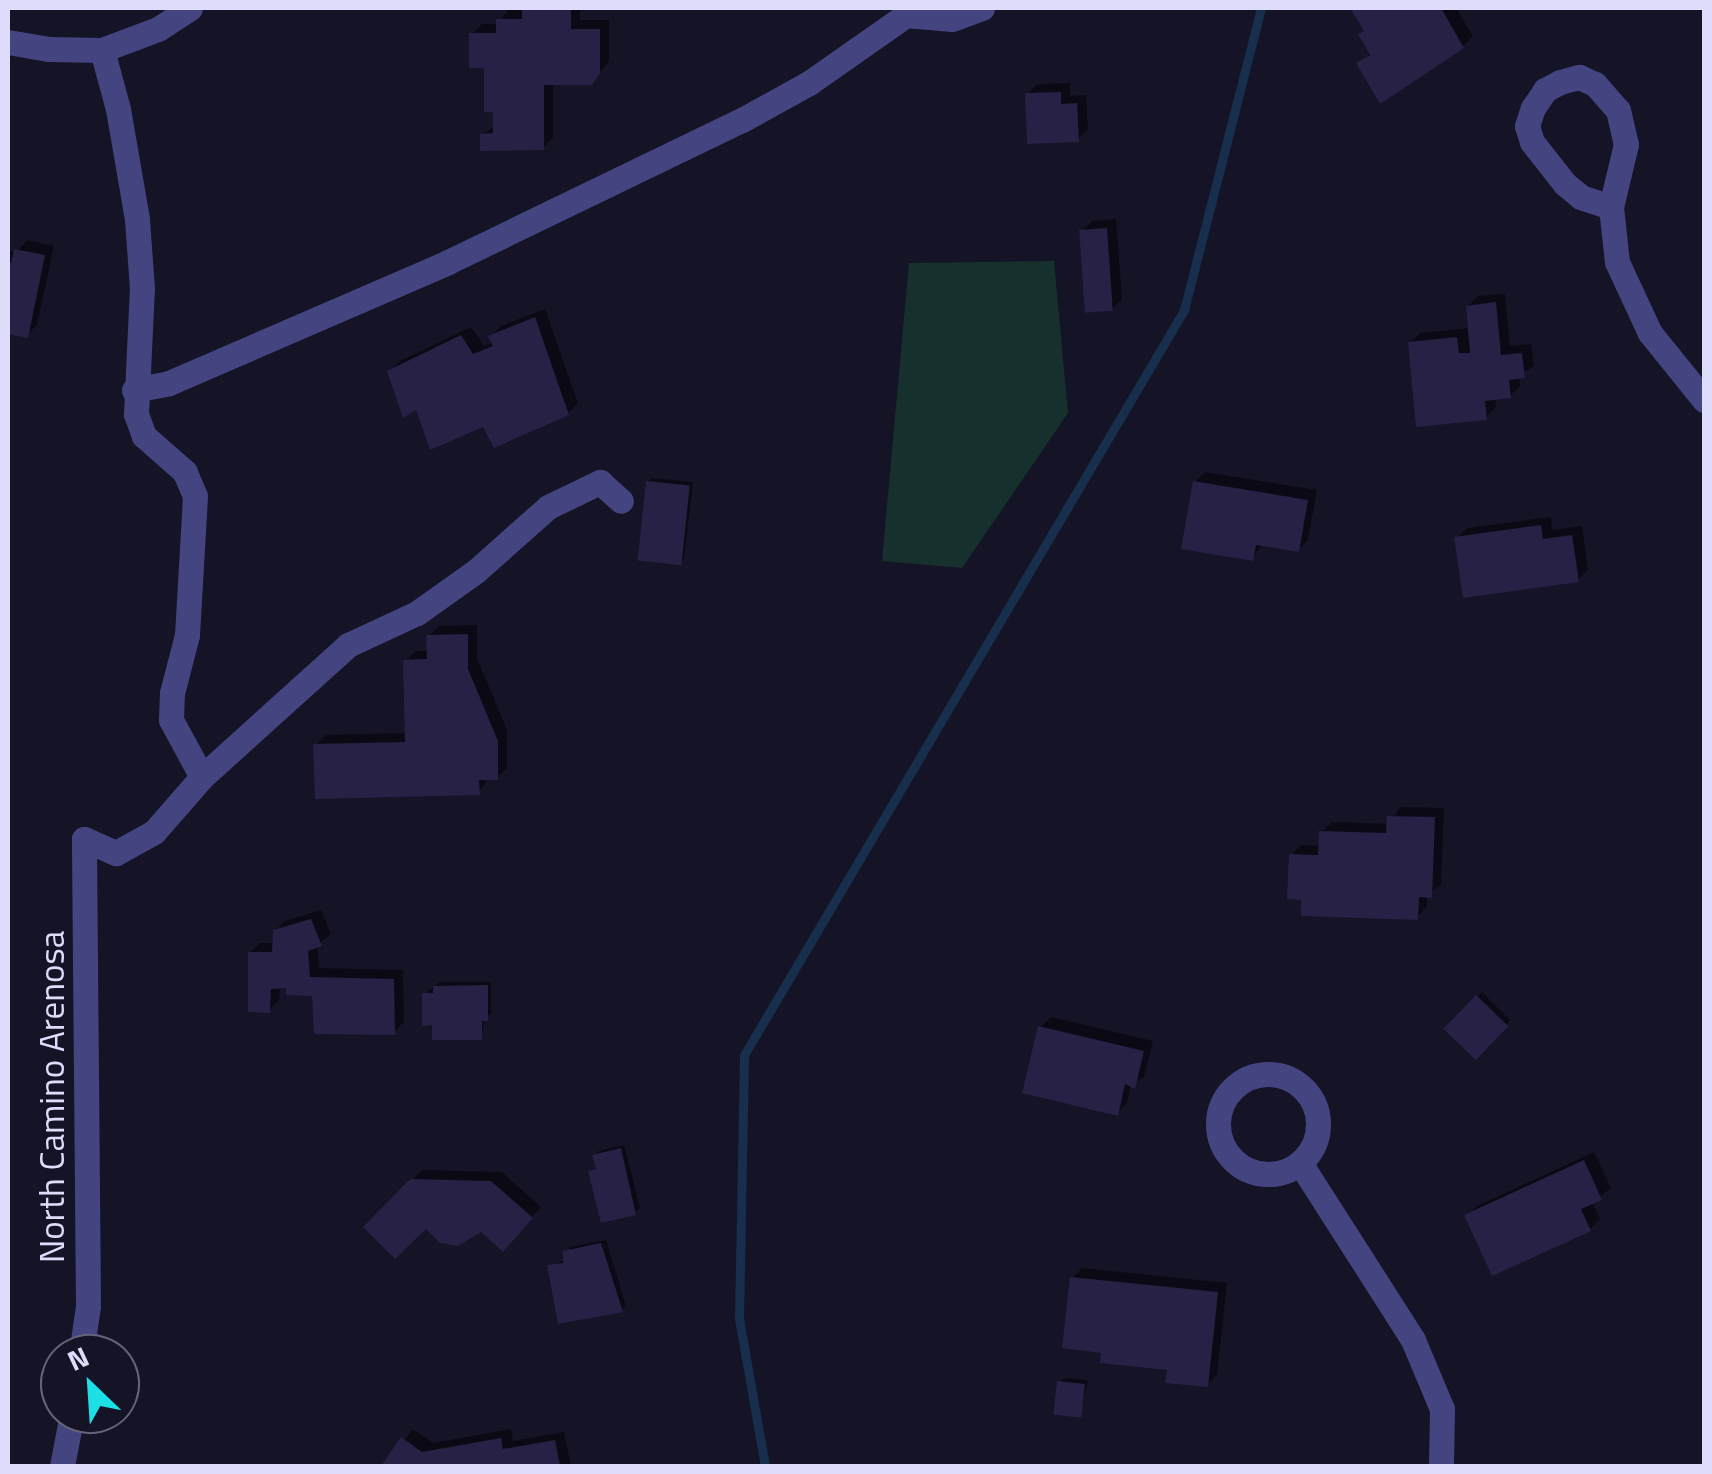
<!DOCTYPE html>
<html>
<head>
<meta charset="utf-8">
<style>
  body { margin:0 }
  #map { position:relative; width:1712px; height:1474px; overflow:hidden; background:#151326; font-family:"Titillium Web",sans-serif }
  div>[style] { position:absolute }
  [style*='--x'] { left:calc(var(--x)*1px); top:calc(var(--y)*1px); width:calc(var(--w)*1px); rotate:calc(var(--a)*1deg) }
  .green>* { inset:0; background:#16302d }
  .shadow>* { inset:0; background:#0007; transform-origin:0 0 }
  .stream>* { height:9px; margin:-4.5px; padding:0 4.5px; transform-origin:4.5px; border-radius:4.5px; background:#172e4c }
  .building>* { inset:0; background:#262145; transform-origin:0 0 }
  .minor>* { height:25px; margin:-12.5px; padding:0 12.5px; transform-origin:12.5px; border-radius:12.5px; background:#434480 }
  .minor>.ring { margin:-12.5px; padding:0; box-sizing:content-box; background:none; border:25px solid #434480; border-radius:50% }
  span { translate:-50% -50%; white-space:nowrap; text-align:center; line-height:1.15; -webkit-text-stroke:8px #151326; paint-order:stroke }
  .street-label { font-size:35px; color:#dddcfb }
  .frame { position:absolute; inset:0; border:10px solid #dddcfb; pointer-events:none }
  .north { position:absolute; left:40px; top:1334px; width:100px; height:100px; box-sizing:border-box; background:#151326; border:2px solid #65637b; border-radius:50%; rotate:335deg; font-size:28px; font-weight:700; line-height:40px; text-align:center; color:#dddcfb }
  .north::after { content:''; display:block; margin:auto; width:35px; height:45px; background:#1ddfe6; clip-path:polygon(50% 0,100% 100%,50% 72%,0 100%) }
</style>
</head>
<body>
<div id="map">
  <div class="green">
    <i style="clip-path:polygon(1054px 261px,1068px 413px,962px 568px,882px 561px,909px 263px)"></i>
  </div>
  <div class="shadow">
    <i style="clip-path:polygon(525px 8px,580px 8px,580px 20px,609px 20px,609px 61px,601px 71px,591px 82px,553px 82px,553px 138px,543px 148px,482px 135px,496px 125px,487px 66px,472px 34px,482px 24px,498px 24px,508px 10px)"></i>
    <i style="clip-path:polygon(1353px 8px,1456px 8px,1473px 36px,1463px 46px,1360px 64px,1371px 52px,1366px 30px)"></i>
    <i style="clip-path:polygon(1070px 83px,1070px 96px,1086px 95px,1088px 129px,1078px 139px,1027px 95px,1037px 84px)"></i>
    <i style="clip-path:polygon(1116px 219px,1122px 299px,1112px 309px,1082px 231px,1092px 221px)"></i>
    <i style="clip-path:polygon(27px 240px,54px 246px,37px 325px,27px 335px,8px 331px,8px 251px,16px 253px)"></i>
    <i style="clip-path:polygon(1505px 294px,1510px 346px,1531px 344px,1534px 366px,1519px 376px,1520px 386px,1510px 396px,1495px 398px,1496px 407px,1486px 417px,1410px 343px,1420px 333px,1470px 328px,1468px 306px,1478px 296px)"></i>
    <i style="clip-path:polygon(545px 309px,578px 403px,568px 413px,484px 424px,418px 406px,390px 371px,400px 361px,471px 327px,484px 346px,494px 342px,491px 336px,501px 326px)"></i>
    <i style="clip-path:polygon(1205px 472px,1317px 490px,1308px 540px,1298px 550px,1263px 544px,1252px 558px,1195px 482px)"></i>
    <i style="clip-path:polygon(652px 478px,693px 482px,684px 558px,679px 563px,648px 482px)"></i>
    <i style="clip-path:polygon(1551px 517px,1552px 530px,1582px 526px,1588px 570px,1578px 580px,1457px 538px,1467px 528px)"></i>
    <i style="clip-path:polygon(477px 625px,477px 658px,507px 730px,507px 768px,497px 778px,488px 778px,479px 793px,316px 745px,326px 735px,408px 733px,406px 661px,416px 651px,429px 651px,429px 636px,439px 626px)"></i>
    <i style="clip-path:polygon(1400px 807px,1444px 808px,1441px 885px,1427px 895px,1427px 907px,1417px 917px,1304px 897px,1291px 855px,1301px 845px,1321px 846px,1322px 832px,1332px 822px,1389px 824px)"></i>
    <i style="clip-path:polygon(321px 910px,331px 934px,317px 945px,319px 968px,403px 970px,404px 1022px,394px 1032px,288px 986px,280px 986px,279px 1000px,269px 1010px,250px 953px,260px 943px,275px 943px,275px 931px,285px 921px)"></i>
    <i style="clip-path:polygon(440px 982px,491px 982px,491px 1014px,485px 1018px,481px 1037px,434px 1023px,424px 994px)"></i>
    <i style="left:1482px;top:992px;width:40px;height:50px;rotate:45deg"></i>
    <i style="clip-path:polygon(1051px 1017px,1153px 1041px,1144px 1077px,1131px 1084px,1127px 1103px,1117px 1113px,1041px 1027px)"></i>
    <i style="clip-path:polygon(624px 1145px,640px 1208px,635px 1212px,591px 1172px,598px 1167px,595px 1155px,599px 1151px)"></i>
    <i style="clip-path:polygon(1594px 1152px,1611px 1188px,1592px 1202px,1600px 1219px,1590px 1229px,1494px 1273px,1467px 1215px,1477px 1206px)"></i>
    <i style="clip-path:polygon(422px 1170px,502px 1172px,541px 1207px,513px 1239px,481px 1229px,366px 1227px)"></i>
    <i style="clip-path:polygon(606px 1240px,626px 1306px,621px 1310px,550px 1266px,565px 1260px,570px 1247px)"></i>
    <i style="clip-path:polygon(1082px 1268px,1227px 1283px,1217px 1375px,1207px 1385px,1169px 1368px,1104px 1350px,1072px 1278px)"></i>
    <i style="clip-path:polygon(1064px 1378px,1088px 1380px,1080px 1415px,1059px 1383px)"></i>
    <i style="clip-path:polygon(413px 1429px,433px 1443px,511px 1429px,513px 1441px,564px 1432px,571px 1466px,384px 1466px)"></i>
  </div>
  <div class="stream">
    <i style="--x:765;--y:1466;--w:150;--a:-100"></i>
    <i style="--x:739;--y:1318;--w:263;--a:-88.9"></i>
    <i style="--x:744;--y:1055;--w:865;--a:-59.43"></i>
    <i style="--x:1184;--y:310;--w:312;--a:-75.7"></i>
  </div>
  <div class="building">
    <i style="clip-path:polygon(522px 8px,571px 8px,571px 29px,600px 29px,600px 73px,592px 85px,544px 85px,544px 150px,480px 151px,480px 134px,493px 133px,493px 112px,484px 112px,484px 68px,469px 68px,469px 33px,496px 33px,496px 19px,522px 19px)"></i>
    <i style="clip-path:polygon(1350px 8px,1441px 8px,1464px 48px,1380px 104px,1356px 63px,1370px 55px,1358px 34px,1364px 31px)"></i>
    <i style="clip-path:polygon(1061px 92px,1061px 104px,1077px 103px,1079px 142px,1027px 144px,1025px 93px)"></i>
    <i style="left:1107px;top:228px;width:83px;height:28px;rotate:86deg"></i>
    <i style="clip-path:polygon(14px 249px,45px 255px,28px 338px,8px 334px,8px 263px,11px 263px)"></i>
    <i style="clip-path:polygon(1496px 302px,1501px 355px,1522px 353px,1525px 378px,1509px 380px,1511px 398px,1485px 401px,1487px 420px,1416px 427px,1408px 342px,1457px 337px,1459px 353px,1470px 353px,1466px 306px)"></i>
    <i style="clip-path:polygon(535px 317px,569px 415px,494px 448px,483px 427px,430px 450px,416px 410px,403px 418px,387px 371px,461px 335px,473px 354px,493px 346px,488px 336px)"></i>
    <i style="left:646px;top:481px;width:44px;height:80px;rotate:6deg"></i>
    <i style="clip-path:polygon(1193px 481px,1308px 500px,1299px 552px,1256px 545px,1253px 561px,1181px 549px)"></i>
    <i style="clip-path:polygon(1541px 525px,1543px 539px,1572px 535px,1579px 582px,1463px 598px,1454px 537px)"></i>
    <i style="clip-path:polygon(468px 634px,468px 669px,498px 741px,498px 780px,479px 780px,480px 795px,315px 799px,313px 744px,405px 742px,403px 660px,427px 659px,426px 635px)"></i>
    <i style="clip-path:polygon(1387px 816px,1435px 817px,1432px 898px,1419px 897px,1418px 920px,1301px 916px,1301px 900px,1287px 899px,1289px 854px,1318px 855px,1319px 831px,1386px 833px)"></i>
    <i style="clip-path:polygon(311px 919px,322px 946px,308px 951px,310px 977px,394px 979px,395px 1035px,314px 1034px,312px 996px,286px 995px,286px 988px,271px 989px,270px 1013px,248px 1012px,248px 952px,272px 952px,273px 930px)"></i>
    <i style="clip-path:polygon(488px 985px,488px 1021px,482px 1021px,482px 1040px,432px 1040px,432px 1025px,422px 1026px,422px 993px,433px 993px,433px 986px)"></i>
    <i style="left:1476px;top:995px;width:45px;height:47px;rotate:44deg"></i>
    <i style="clip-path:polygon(1038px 1026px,1144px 1051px,1135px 1089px,1125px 1084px,1118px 1116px,1022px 1093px)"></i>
    <i style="clip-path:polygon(621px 1148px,636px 1215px,601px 1223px,588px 1171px,596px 1169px,592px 1155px)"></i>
    <i style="clip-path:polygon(1584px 1160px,1602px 1200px,1581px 1209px,1591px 1231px,1492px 1276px,1464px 1215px)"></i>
    <i style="clip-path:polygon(410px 1179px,491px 1181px,533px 1218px,503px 1252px,481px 1232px,458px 1246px,440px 1243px,426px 1229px,395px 1259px,363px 1227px)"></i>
    <i style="clip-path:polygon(601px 1243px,623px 1312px,558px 1324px,547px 1265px,563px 1263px,563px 1251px)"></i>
    <i style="clip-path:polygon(1070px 1277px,1218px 1292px,1208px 1387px,1165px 1383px,1167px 1370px,1100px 1363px,1101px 1353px,1062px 1348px)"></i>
    <i style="left:1057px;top:1381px;width:28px;height:34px;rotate:6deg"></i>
    <i style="clip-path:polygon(401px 1437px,422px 1452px,501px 1438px,503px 1449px,555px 1440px,560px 1466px,381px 1466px)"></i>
  </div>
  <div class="minor">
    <i style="--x:8;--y:42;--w:42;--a:9.7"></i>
    <i style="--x:49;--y:49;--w:53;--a:1.1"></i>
    <i style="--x:102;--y:50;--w:60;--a:-20.6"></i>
    <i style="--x:158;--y:29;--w:38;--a:-33"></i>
    <i style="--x:1611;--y:207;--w:32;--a:-162"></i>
    <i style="--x:1581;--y:197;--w:21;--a:-141"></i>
    <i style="--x:1565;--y:184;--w:53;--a:-128.2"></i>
    <i style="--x:1532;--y:142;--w:17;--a:-107"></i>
    <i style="--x:1527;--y:126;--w:19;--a:-72"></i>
    <i style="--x:1533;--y:108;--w:22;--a:-56"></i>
    <i style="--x:1545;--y:90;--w:17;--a:-28"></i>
    <i style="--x:1560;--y:82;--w:20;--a:-15"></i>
    <i style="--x:1579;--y:77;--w:17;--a:24"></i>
    <i style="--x:1595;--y:84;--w:35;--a:49"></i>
    <i style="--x:1618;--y:110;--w:35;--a:77"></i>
    <i style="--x:1626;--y:144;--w:65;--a:103.4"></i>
    <i style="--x:1611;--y:207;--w:55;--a:83.8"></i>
    <i style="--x:1617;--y:262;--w:78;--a:65.1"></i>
    <i style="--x:1650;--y:333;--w:86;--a:51.1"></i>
    <i style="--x:134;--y:390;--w:36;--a:-11"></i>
    <i style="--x:169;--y:383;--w:304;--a:-23.4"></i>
    <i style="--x:448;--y:262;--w:326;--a:-25.8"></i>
    <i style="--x:742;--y:120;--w:77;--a:-28.9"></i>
    <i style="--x:809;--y:83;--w:118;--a:-35"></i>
    <i style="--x:906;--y:15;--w:46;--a:5"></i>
    <i style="--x:952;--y:19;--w:32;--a:-20"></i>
    <i style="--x:202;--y:777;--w:197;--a:-42.1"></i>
    <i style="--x:348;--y:645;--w:76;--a:-24.9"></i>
    <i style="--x:417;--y:613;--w:72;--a:-35.4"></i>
    <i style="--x:476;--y:571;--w:96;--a:-41.6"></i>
    <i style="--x:548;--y:507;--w:58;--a:-25.7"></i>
    <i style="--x:600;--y:482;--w:28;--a:42"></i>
    <i class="ring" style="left:1218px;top:1074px;width:75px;height:75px"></i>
    <i style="--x:1300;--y:1163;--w:210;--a:57.4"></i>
    <i style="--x:1413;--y:1340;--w:75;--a:67.2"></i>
    <i style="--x:1442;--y:1409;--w:57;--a:91"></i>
    <i style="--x:81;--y:1354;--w:49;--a:-81.7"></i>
    <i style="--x:88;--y:1306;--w:467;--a:-90.5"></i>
    <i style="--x:84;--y:839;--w:35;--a:24"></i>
    <i style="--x:116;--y:853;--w:43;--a:-28.9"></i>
    <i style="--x:154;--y:832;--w:73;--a:-48.9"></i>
    <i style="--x:202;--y:777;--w:65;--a:-118.5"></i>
    <i style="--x:171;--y:720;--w:27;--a:-88"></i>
    <i style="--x:172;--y:693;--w:60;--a:-75.5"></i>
    <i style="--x:187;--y:635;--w:139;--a:-86.7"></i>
    <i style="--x:195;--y:496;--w:26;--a:-113"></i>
    <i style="--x:185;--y:472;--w:55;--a:-138.7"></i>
    <i style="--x:144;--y:436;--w:23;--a:-110"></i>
    <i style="--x:136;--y:414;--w:125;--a:-87.3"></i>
    <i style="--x:142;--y:289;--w:70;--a:-94.1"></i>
    <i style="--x:137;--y:219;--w:112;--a:-99.8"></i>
    <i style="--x:118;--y:109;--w:61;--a:-105.2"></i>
    <i style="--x:62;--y:1466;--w:53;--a:-79.1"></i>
  </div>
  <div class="street-label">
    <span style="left:51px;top:1097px;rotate:-90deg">North Camino Arenosa</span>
  </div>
  <div class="frame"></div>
  <div class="north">N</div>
</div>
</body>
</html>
